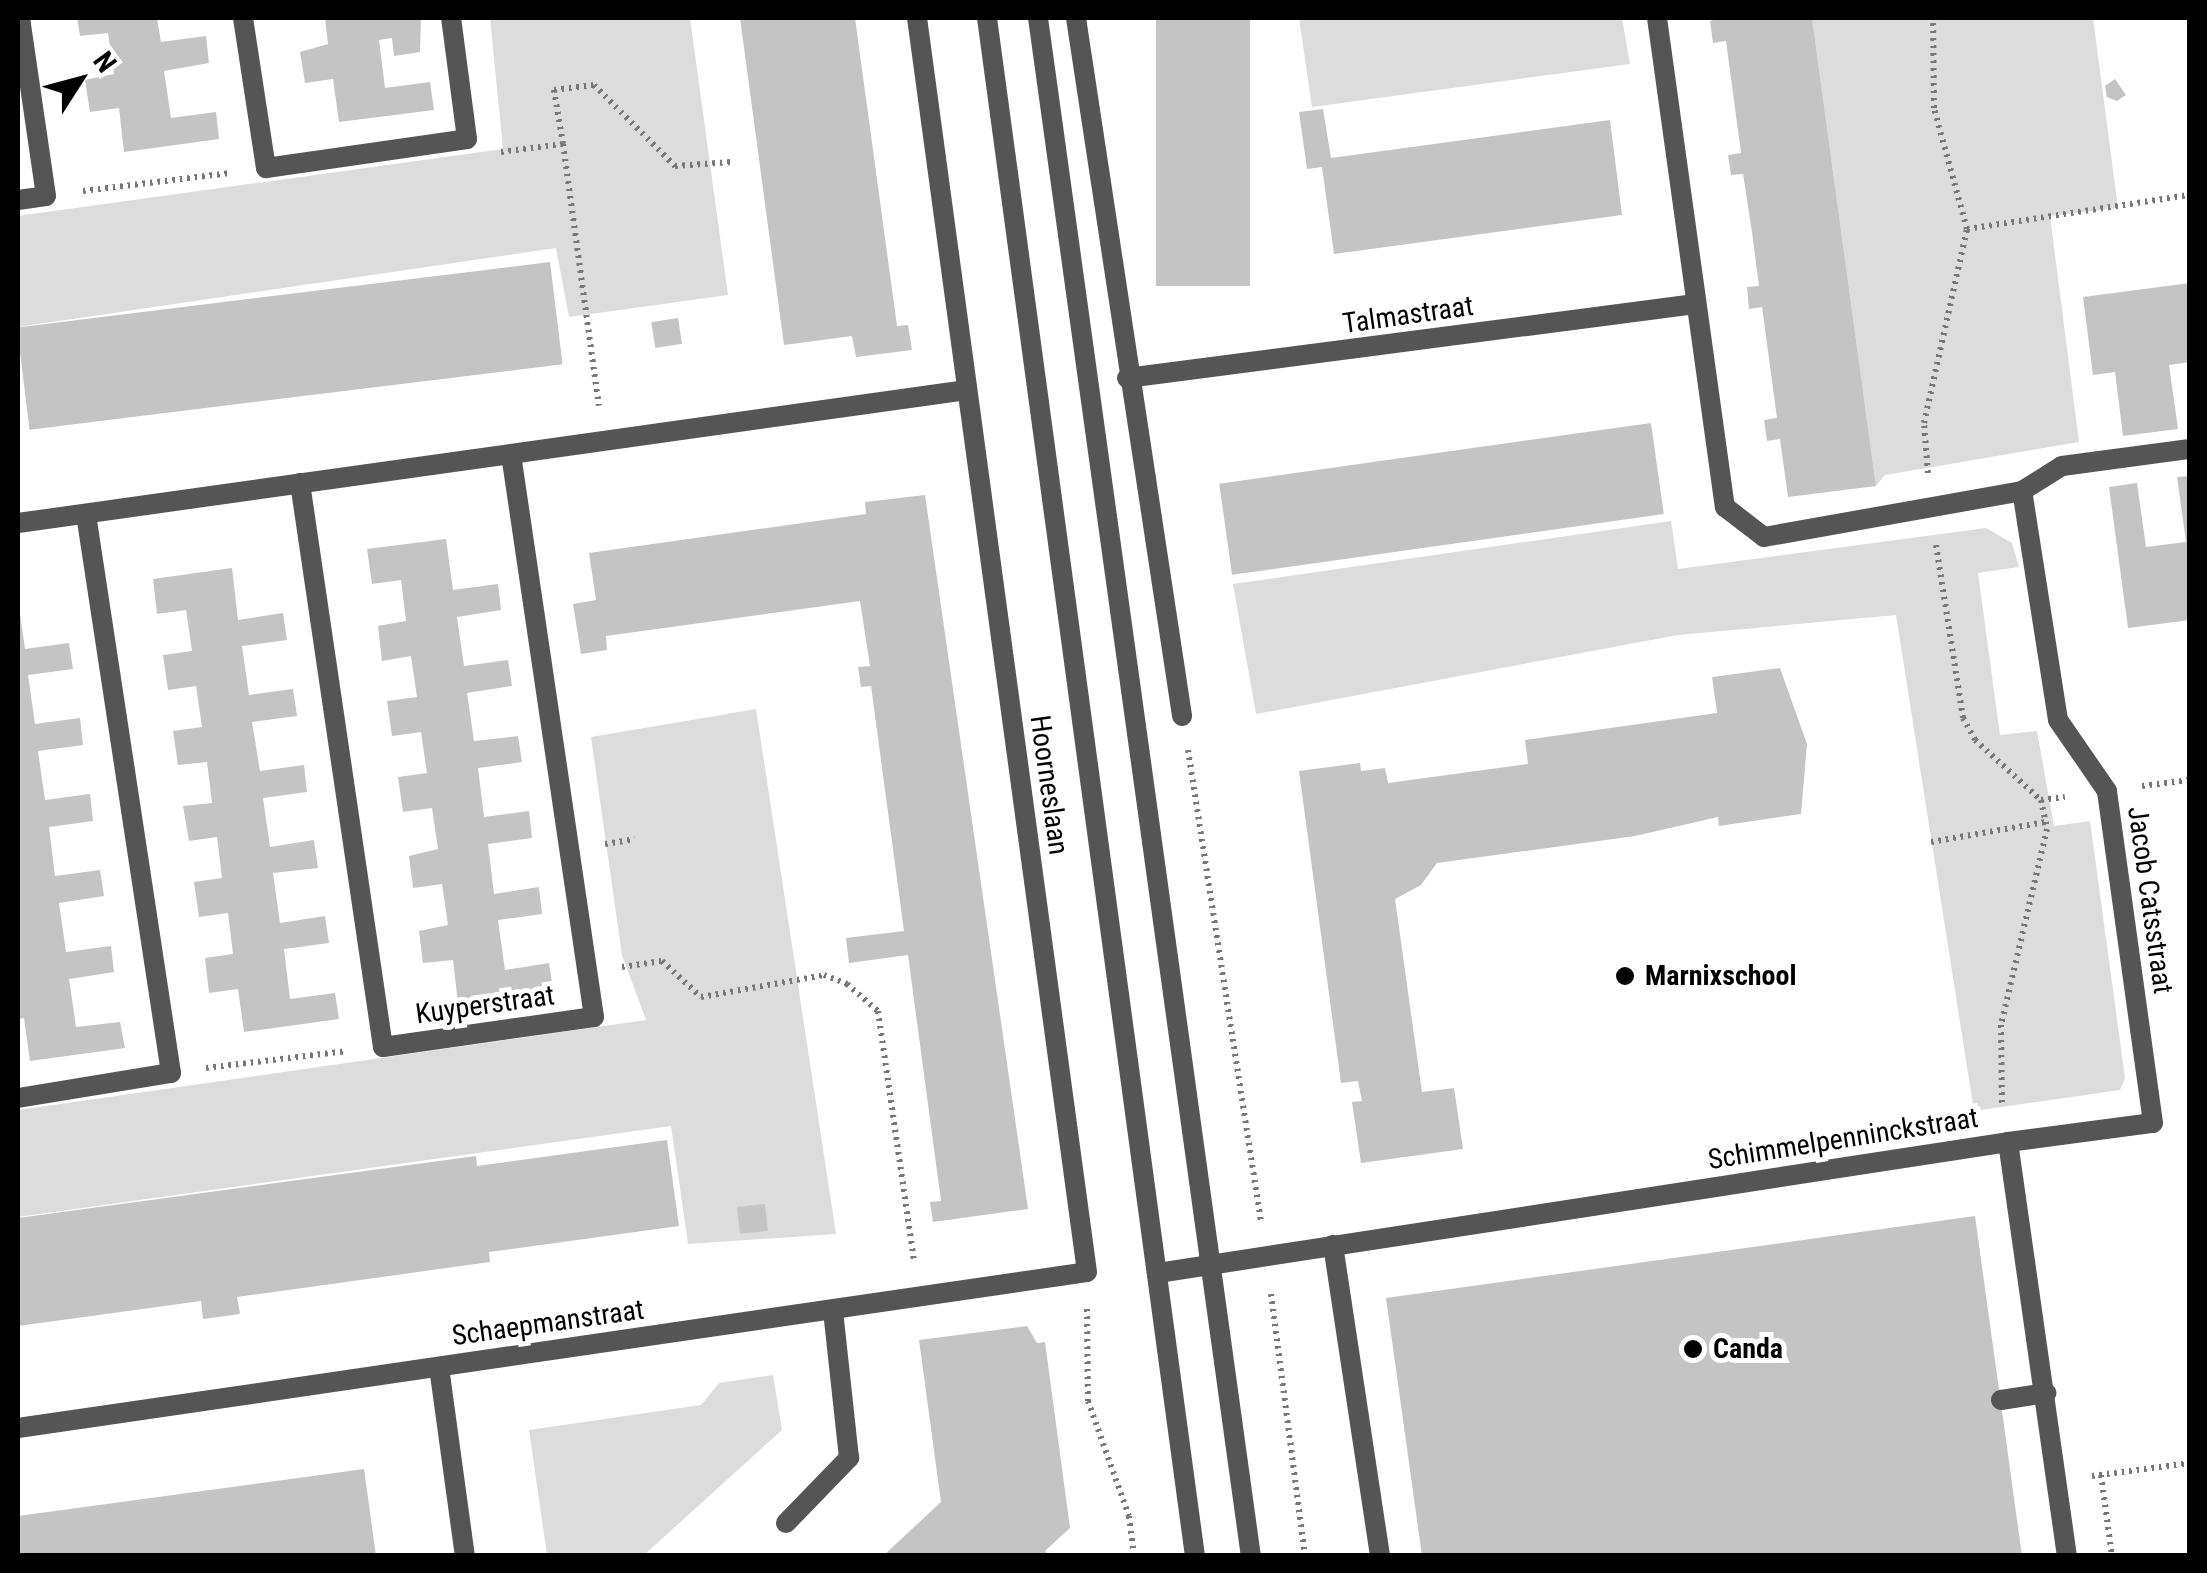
<!DOCTYPE html>
<html>
<head>
<meta charset="utf-8">
<style>
  body { margin:0 }
  #map { position:relative; width:2207px; height:1573px; overflow:hidden; background:#fff; font-family:"Roboto Condensed",sans-serif }
  div>[style] { position:absolute }
  [style*='--x'] { left:calc(var(--x)*1px); top:calc(var(--y)*1px); width:calc(var(--w)*1px); rotate:calc(var(--a)*1deg) }
  .green>* { inset:0; background:#dcdcdc }
  .building>* { inset:0; background:#c4c4c4; transform-origin:0 0 }
  .path>* { height:6px; margin-top:-3px; transform-origin:0; background:repeating-linear-gradient(90deg,#777 0 2.5px,transparent 0 7.5px) }
  .service>* { height:20px; margin:-10px; padding:0 10px; transform-origin:10px; border-radius:10px; background:#555 }
  .minor>* { height:20px; margin:-10px; padding:0 10px; transform-origin:10px; border-radius:10px; background:#555 }
  .tertiary>* { height:20px; margin:-10px; padding:0 10px; transform-origin:10px; border-radius:10px; background:#555 }
  .dots>* { width:28px; height:28px; translate:-50% -50%; box-sizing:border-box; border:5px solid #fff; border-radius:50% }
  span { translate:-50% -50%; white-space:nowrap; text-align:center; line-height:1.15; -webkit-text-stroke:10px #fff; paint-order:stroke }
  .street-label { font-size:28px; color:#000 }
  .poi-label { font-size:28px; color:#000; font-weight:700 }
  .left { translate:0 -50%; text-align:left }
  .frame { position:absolute; inset:0; border:20px solid #000; pointer-events:none }
  .north { position:absolute; left:30px; top:30px; width:100px; height:100px; -webkit-text-stroke:8px #fff; paint-order:stroke; rotate:54deg; font-size:28px; font-weight:700; line-height:40px; text-align:center; color:#000 }
  .north::after { content:''; display:block; margin:auto; width:35px; height:45px; background:#000; clip-path:polygon(50% 0,100% 100%,50% 72%,0 100%) }
</style>
</head>
<body>
<div id="map">
  <div class="green">
    <i style="clip-path:polygon(490px 18px,690px 18px,728px 295px,569px 317px,556px 248px,18px 327px,18px 216px,503px 149px)"></i>
    <i style="clip-path:polygon(1299px 18px,1622px 18px,1630px 64px,1312px 107px)"></i>
    <i style="clip-path:polygon(1812px 18px,2093px 18px,2118px 208px,2050px 216px,2079px 442px,1885px 475px,1876px 486px)"></i>
    <i style="clip-path:polygon(1671px 521px,1678px 569px,1986px 528px,2012px 543px,2019px 567px,1978px 573px,2000px 735px,2037px 731px,2054px 826px,2090px 821px,2125px 1078px,2120px 1090px,1974px 1111px,1896px 615px,1678px 635px,1256px 714px,1233px 584px)"></i>
    <i style="clip-path:polygon(756px 709px,836px 1234px,688px 1244px,671px 1126px,18px 1217px,18px 1110px,646px 1020px,622px 955px,591px 737px)"></i>
    <i style="clip-path:polygon(773px 1375px,782px 1430px,644px 1555px,547px 1555px,529px 1430px,701px 1405px,719px 1383px)"></i>
  </div>
  <div class="building">
    <i style="clip-path:polygon(77px 18px,157px 18px,161px 42px,206px 36px,209px 63px,164px 71px,171px 118px,216px 112px,219px 139px,124px 152px,119px 108px,90px 112px,85px 80px,114px 74px,108px 33px,80px 36px)"></i>
    <i style="clip-path:polygon(325px 18px,421px 18px,420px 52px,394px 56px,392px 38px,379px 40px,385px 88px,430px 82px,434px 110px,339px 122px,333px 79px,305px 83px,300px 52px,328px 44px)"></i>
    <i style="clip-path:polygon(740px 18px,855px 18px,897px 326px,908px 325px,912px 350px,856px 357px,852px 336px,784px 345px)"></i>
    <i style="left:1156px;top:18px;width:94px;height:268px"></i>
    <i style="clip-path:polygon(1722px 18px,1812px 18px,1876px 486px,1788px 497px,1780px 439px,1767px 441px,1764px 420px,1777px 418px,1762px 307px,1749px 309px,1747px 287px,1759px 286px,1752px 232px,1743px 174px,1731px 175px,1728px 155px,1741px 153px,1726px 41px,1713px 43px,1710px 21px)"></i>
    <i style="clip-path:polygon(2115px 79px,2126px 95px,2117px 101px,2107px 97px,2105px 86px)"></i>
    <i style="clip-path:polygon(1323px 109px,1331px 158px,1610px 120px,1622px 215px,1334px 254px,1322px 167px,1307px 169px,1299px 112px)"></i>
    <i style="left:550px;top:262px;width:103px;height:537px;rotate:83deg"></i>
    <i style="clip-path:polygon(2190px 283px,2190px 362px,2169px 365px,2178px 429px,2123px 436px,2115px 372px,2093px 375px,2083px 297px)"></i>
    <i style="left:678px;top:318px;width:26px;height:27px;rotate:81deg"></i>
    <i style="left:1651px;top:423px;width:92px;height:436px;rotate:82deg"></i>
    <i style="clip-path:polygon(2190px 476px,2190px 620px,2128px 628px,2109px 487px,2137px 483px,2146px 547px,2186px 542px,2177px 477px)"></i>
    <i style="clip-path:polygon(925px 495px,1028px 1209px,933px 1222px,930px 1202px,941px 1201px,908px 955px,849px 963px,846px 938px,904px 931px,871px 686px,861px 687px,858px 667px,870px 666px,860px 601px,606px 636px,607px 650px,581px 654px,573px 604px,596px 600px,589px 553px,866px 514px,865px 502px)"></i>
    <i style="clip-path:polygon(446px 539px,453px 590px,498px 584px,501px 610px,457px 617px,464px 666px,508px 660px,512px 686px,467px 693px,474px 741px,518px 736px,522px 762px,478px 768px,484px 817px,529px 811px,532px 838px,488px 844px,494px 894px,539px 887px,542px 914px,498px 920px,505px 970px,549px 963px,553px 990px,458px 1003px,453px 960px,423px 963px,419px 931px,448px 925px,442px 884px,413px 888px,409px 856px,438px 849px,432px 808px,403px 812px,398px 777px,427px 773px,421px 732px,392px 736px,387px 701px,417px 697px,411px 656px,382px 661px,378px 626px,406px 621px,401px 580px,372px 584px,367px 549px)"></i>
    <i style="clip-path:polygon(232px 568px,238px 620px,283px 613px,287px 640px,242px 646px,249px 695px,293px 689px,297px 716px,252px 722px,260px 771px,304px 765px,307px 792px,263px 798px,270px 847px,314px 840px,318px 868px,273px 873px,280px 923px,325px 916px,329px 943px,284px 949px,290px 999px,335px 993px,339px 1019px,244px 1032px,238px 989px,209px 993px,205px 958px,233px 954px,228px 913px,199px 917px,194px 882px,222px 878px,217px 837px,189px 841px,183px 806px,212px 803px,207px 762px,178px 765px,173px 731px,202px 727px,196px 686px,168px 690px,163px 655px,192px 651px,186px 610px,157px 614px,153px 579px)"></i>
    <i style="clip-path:polygon(20px 614px,25px 649px,69px 643px,73px 669px,28px 675px,35px 724px,80px 718px,83px 745px,38px 751px,45px 800px,90px 794px,93px 821px,49px 827px,55px 876px,100px 870px,104px 896px,59px 903px,66px 952px,111px 946px,114px 972px,69px 979px,76px 1027px,120px 1022px,125px 1048px,30px 1061px,24px 1018px,18px 1019px)"></i>
    <i style="clip-path:polygon(1780px 668px,1807px 744px,1801px 814px,1719px 826px,1718px 817px,1635px 836px,1437px 863px,1421px 885px,1395px 899px,1422px 1092px,1454px 1088px,1463px 1149px,1361px 1163px,1352px 1102px,1362px 1101px,1358px 1081px,1341px 1083px,1299px 771px,1360px 763px,1361px 771px,1385px 768px,1388px 783px,1528px 764px,1525px 740px,1717px 713px,1712px 677px)"></i>
    <i style="clip-path:polygon(667px 1140px,679px 1226px,489px 1252px,490px 1262px,237px 1297px,240px 1314px,203px 1319px,201px 1301px,18px 1326px,18px 1218px,476px 1156px,477px 1166px)"></i>
    <i style="left:765px;top:1204px;width:27px;height:28px;rotate:84deg"></i>
    <i style="clip-path:polygon(1975px 1216px,2022px 1556px,1422px 1556px,1386px 1298px)"></i>
    <i style="clip-path:polygon(1027px 1326px,1037px 1343px,1045px 1342px,1070px 1528px,1045px 1551px,1049px 1556px,883px 1556px,941px 1502px,919px 1340px)"></i>
    <i style="clip-path:polygon(364px 1469px,376px 1556px,18px 1556px,18px 1516px)"></i>
  </div>
  <div class="path">
    <i style="--x:563;--y:144;--w:55;--a:-99.5"></i>
    <i style="--x:554;--y:90;--w:40;--a:-7.1"></i>
    <i style="--x:594;--y:85;--w:115;--a:45"></i>
    <i style="--x:675;--y:166;--w:56;--a:-4.1"></i>
    <i style="--x:501;--y:152;--w:63;--a:-7.4"></i>
    <i style="--x:563;--y:144;--w:264;--a:82.2"></i>
    <i style="--x:83;--y:191;--w:148;--a:-7"></i>
    <i style="--x:1967;--y:229;--w:226;--a:-8.7"></i>
    <i style="--x:1928;--y:473;--w:50;--a:-94.6"></i>
    <i style="--x:1924;--y:423;--w:199;--a:-77.5"></i>
    <i style="--x:1967;--y:229;--w:125;--a:-105.3"></i>
    <i style="--x:1934;--y:108;--w:90;--a:-90.6"></i>
    <i style="--x:1936;--y:545;--w:175;--a:81.1"></i>
    <i style="--x:1963;--y:718;--w:25;--a:61"></i>
    <i style="--x:1975;--y:740;--w:89;--a:42.3"></i>
    <i style="--x:2041;--y:800;--w:30;--a:78"></i>
    <i style="--x:2047;--y:829;--w:201;--a:103.2"></i>
    <i style="--x:2001;--y:1025;--w:81;--a:89.3"></i>
    <i style="--x:1188;--y:750;--w:478;--a:81.2"></i>
    <i style="--x:2142;--y:786;--w:48;--a:-7.1"></i>
    <i style="--x:2041;--y:800;--w:24;--a:-7"></i>
    <i style="--x:1931;--y:842;--w:117;--a:-9.9"></i>
    <i style="--x:605;--y:844;--w:30;--a:-9"></i>
    <i style="--x:622;--y:967;--w:40;--a:-8.5"></i>
    <i style="--x:662;--y:961;--w:53;--a:42.7"></i>
    <i style="--x:701;--y:997;--w:125;--a:-10.1"></i>
    <i style="--x:824;--y:975;--w:25;--a:21"></i>
    <i style="--x:847;--y:984;--w:41;--a:41.1"></i>
    <i style="--x:878;--y:1011;--w:254;--a:81.8"></i>
    <i style="--x:206;--y:1068;--w:142;--a:-6.9"></i>
    <i style="--x:1271;--y:1294;--w:264;--a:82.6"></i>
    <i style="--x:1087;--y:1309;--w:92;--a:89.4"></i>
    <i style="--x:1088;--y:1401;--w:122;--a:70.4"></i>
    <i style="--x:1129;--y:1516;--w:40;--a:82.9"></i>
    <i style="--x:2101;--y:1475;--w:82;--a:82.3"></i>
    <i style="--x:2092;--y:1476;--w:99;--a:-7.6"></i>
  </div>
  <div class="service">
    <i style="--x:2001;--y:1400;--w:46;--a:-8.8"></i>
    <i style="--x:786;--y:1523;--w:91;--a:-45.9"></i>
    <i style="--x:849;--y:1458;--w:149;--a:-96.2"></i>
  </div>
  <div class="minor">
    <i style="--x:243;--y:18;--w:152;--a:81.3"></i>
    <i style="--x:266;--y:168;--w:203;--a:-8.2"></i>
    <i style="--x:467;--y:139;--w:122;--a:-97.5"></i>
    <i style="--x:1076;--y:18;--w:706;--a:81.36"></i>
    <i style="--x:1657;--y:18;--w:494;--a:82.1"></i>
    <i style="--x:1725;--y:507;--w:49;--a:37.6"></i>
    <i style="--x:1764;--y:537;--w:262;--a:-10.1"></i>
    <i style="--x:18;--y:200;--w:28;--a:-8"></i>
    <i style="--x:46;--y:196;--w:180;--a:-98.3"></i>
    <i style="--x:1127;--y:378;--w:573;--a:-7.42"></i>
    <i style="--x:300;--y:483;--w:570;--a:81.63"></i>
    <i style="--x:383;--y:1047;--w:213;--a:-8.1"></i>
    <i style="--x:594;--y:1017;--w:569;--a:-98.39"></i>
    <i style="--x:18;--y:523;--w:958;--a:-7.98"></i>
    <i style="--x:18;--y:1098;--w:155;--a:-9.3"></i>
    <i style="--x:171;--y:1073;--w:565;--a:-98.65"></i>
    <i style="--x:2008;--y:1142;--w:146;--a:-7.5"></i>
    <i style="--x:2153;--y:1123;--w:335;--a:-97.9"></i>
    <i style="--x:2107;--y:791;--w:86;--a:-124.6"></i>
    <i style="--x:2058;--y:720;--w:232;--a:-98.9"></i>
    <i style="--x:2022;--y:491;--w:47;--a:-32"></i>
    <i style="--x:2062;--y:466;--w:129;--a:-7.6"></i>
    <i style="--x:1333;--y:1245;--w:315;--a:81.4"></i>
    <i style="--x:1158;--y:1273;--w:860;--a:-8.76"></i>
    <i style="--x:2008;--y:1142;--w:418;--a:81.9"></i>
    <i style="--x:439;--y:1367;--w:191;--a:82.2"></i>
    <i style="--x:18;--y:1428;--w:1080;--a:-8.3"></i>
    <i style="--x:1087;--y:1272;--w:1265;--a:-97.72"></i>
  </div>
  <div class="tertiary">
    <i style="--x:987;--y:18;--w:1552;--a:82.3"></i>
    <i style="--x:1038;--y:18;--w:1553;--a:82.12"></i>
  </div>
  <div class="dots">
    <i style="left:1625px;top:976px;background:#000"></i>
    <i style="left:1693px;top:1349px;background:#000"></i>
  </div>
  <div class="street-label">
    <span style="left:1408px;top:315px;rotate:-8deg">Talmastraat</span>
    <span style="left:1049px;top:785px;rotate:82deg">Hoorneslaan</span>
    <span style="left:2150px;top:900px;rotate:82deg">Jacob Catsstraat</span>
    <span style="left:485px;top:1005px;rotate:-8deg">Kuyperstraat</span>
    <span style="left:1843px;top:1139px;rotate:-9deg">Schimmelpenninckstraat</span>
    <span style="left:548px;top:1323px;rotate:-8deg">Schaepmanstraat</span>
  </div>
  <div class="poi-label">
    <span class="left" style="left:1645px;top:976px">Marnixschool</span>
    <span class="left" style="left:1713px;top:1349px">Canda</span>
  </div>
  <div class="frame"></div>
  <div class="north">N</div>
</div>
</body>
</html>
